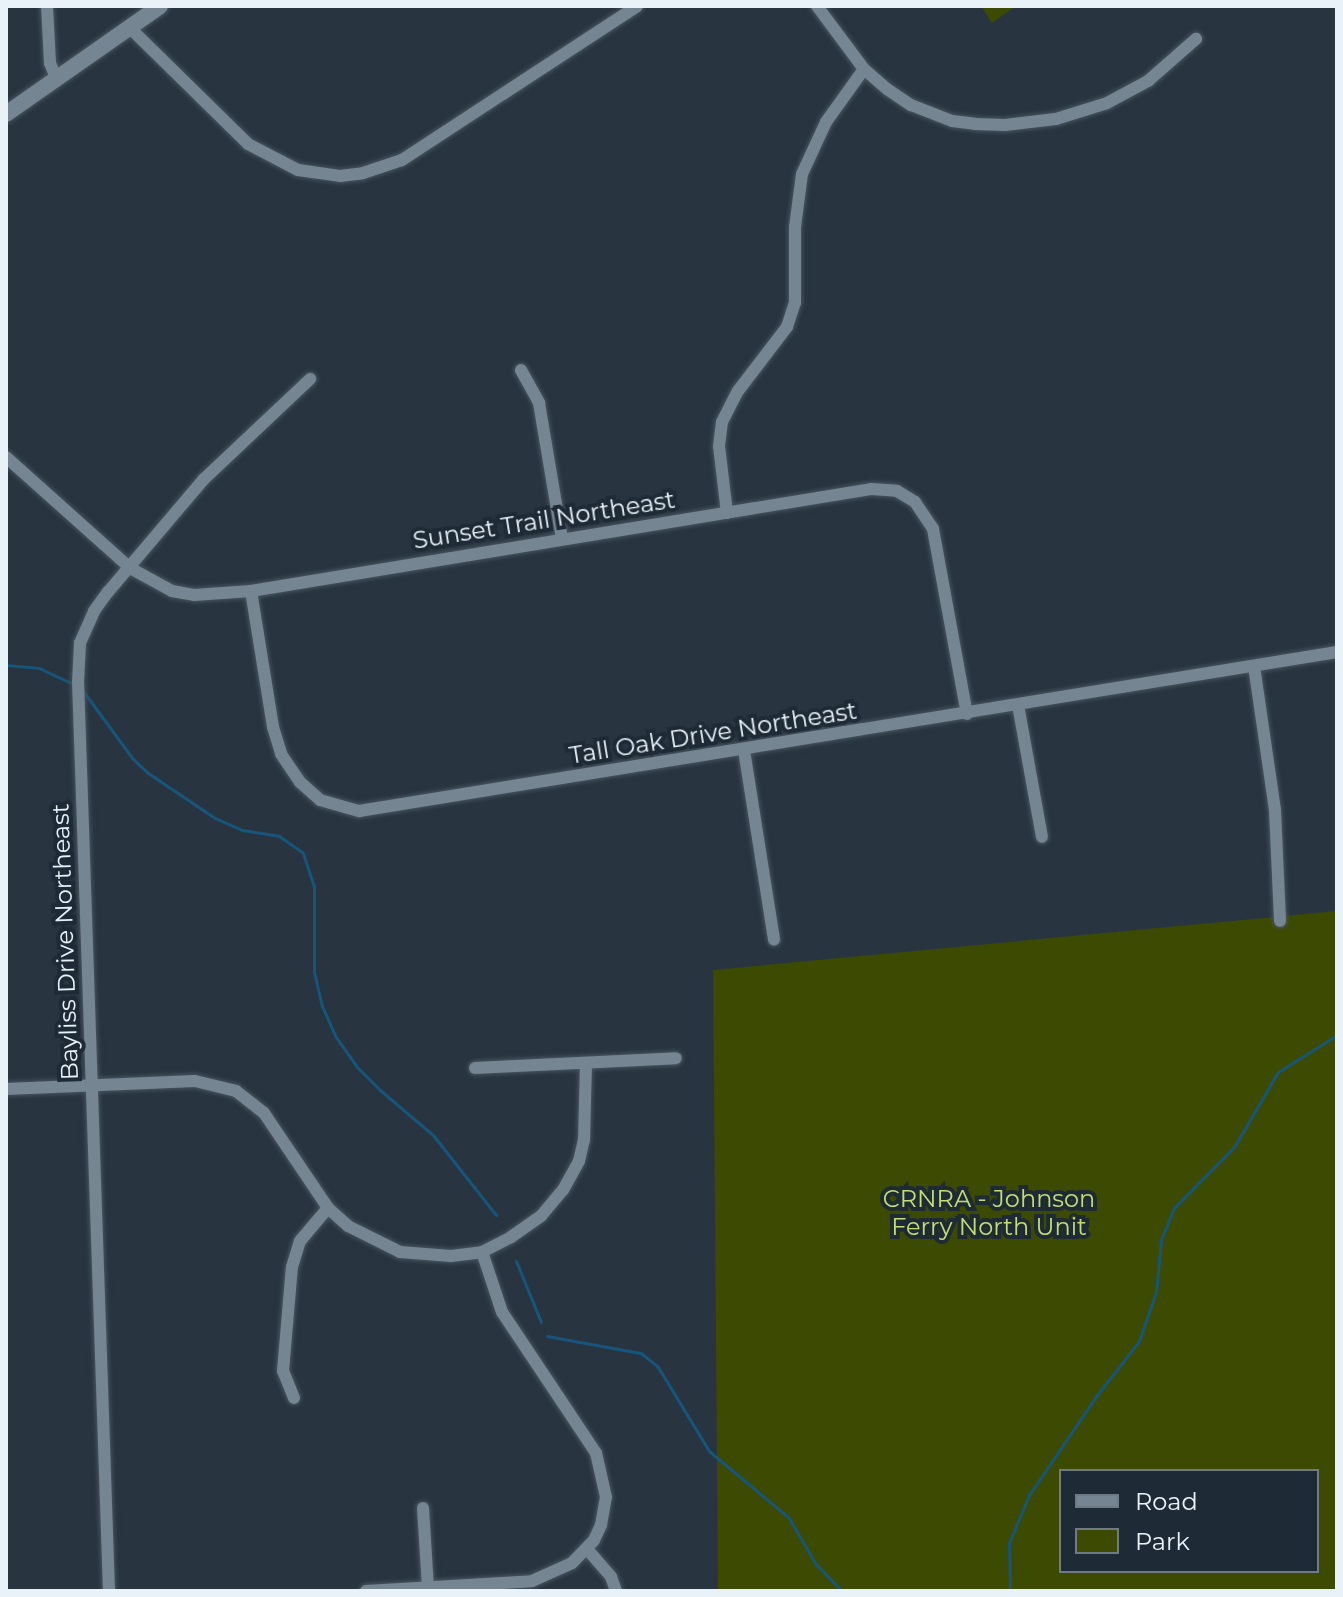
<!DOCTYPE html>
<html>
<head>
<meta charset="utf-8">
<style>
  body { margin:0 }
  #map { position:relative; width:1343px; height:1597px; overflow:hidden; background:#283540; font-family:Montserrat,sans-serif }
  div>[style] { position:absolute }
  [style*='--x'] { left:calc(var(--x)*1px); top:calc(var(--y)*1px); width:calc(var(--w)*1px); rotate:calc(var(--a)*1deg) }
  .green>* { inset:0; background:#3d4a01 }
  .stream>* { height:3px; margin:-1.5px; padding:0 1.5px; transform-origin:1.5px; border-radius:1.5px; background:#16557c }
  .roads { filter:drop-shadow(0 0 2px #48545e) drop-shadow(0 0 2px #48545e) }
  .minor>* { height:12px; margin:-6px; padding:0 6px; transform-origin:6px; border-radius:6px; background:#758592 }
  .tertiary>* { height:16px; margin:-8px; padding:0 8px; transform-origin:8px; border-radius:8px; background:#758592 }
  span { translate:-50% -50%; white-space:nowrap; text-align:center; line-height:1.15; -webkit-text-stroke:8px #1e2b36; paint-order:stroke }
  .street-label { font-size:24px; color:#e9f2f9 }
  .park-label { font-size:24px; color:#c3de6f }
  .frame { position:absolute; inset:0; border:8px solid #e9f2f9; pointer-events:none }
  .legend { position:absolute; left:1059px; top:1469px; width:260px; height:104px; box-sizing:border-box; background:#1e2b36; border:2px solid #6f7b84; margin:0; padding:10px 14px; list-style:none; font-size:24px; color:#e9f2f9 }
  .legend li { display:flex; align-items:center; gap:16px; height:40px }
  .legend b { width:40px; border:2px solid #6f7b84 }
</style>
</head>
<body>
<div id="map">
  <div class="green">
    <i style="clip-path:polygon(981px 6px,1016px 6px,992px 23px)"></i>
    <i style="clip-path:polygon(evenodd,1337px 911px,1337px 1591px,718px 1591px,713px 970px,1337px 911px,1061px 1471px,1317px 1471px,1317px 1571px,1061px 1571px,1061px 1471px)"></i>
  </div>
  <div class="stream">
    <i style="--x:6;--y:665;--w:33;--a:5"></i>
    <i style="--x:39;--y:668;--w:38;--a:25"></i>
    <i style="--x:83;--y:691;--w:84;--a:53.7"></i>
    <i style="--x:133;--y:759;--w:21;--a:43"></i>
    <i style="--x:148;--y:773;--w:81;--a:33.9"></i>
    <i style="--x:215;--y:818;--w:30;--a:24"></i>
    <i style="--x:242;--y:830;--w:37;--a:9"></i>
    <i style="--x:279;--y:836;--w:29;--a:35"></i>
    <i style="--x:303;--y:853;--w:35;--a:72"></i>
    <i style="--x:314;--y:886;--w:86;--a:90"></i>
    <i style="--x:314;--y:972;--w:35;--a:77"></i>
    <i style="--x:322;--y:1006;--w:34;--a:66"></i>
    <i style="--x:336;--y:1037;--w:35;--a:55"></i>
    <i style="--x:356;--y:1066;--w:34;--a:45"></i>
    <i style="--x:380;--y:1090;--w:70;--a:40.3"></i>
    <i style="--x:433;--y:1135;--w:102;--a:51.8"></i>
    <i style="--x:516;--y:1261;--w:66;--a:67.7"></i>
    <i style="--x:547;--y:1336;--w:96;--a:10.3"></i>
    <i style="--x:641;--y:1353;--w:22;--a:39"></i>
    <i style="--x:658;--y:1367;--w:98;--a:58.7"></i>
    <i style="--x:709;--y:1451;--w:104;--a:39.9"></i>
    <i style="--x:789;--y:1518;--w:52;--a:60"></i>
    <i style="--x:815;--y:1563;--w:39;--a:46"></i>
    <i style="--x:1010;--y:1591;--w:48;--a:-91.2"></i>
    <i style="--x:1009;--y:1543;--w:52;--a:-67.4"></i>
    <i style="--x:1029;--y:1495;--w:121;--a:-55.8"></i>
    <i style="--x:1097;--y:1395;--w:68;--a:-52.1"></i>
    <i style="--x:1139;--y:1341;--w:52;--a:-70.9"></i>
    <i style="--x:1156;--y:1292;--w:52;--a:-84.5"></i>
    <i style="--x:1161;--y:1240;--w:35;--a:-68"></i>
    <i style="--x:1174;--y:1208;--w:86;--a:-45.5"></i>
    <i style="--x:1234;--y:1147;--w:87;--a:-59.6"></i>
    <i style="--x:1278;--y:1072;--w:70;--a:-32.1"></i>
  </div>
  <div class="roads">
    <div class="minor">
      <i style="--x:47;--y:6;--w:57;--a:87"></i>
      <i style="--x:50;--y:63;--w:16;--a:68"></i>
      <i style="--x:817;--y:6;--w:79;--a:53.3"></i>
      <i style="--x:864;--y:69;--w:30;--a:41"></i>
      <i style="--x:887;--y:89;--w:29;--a:34"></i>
      <i style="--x:911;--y:105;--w:44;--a:21.3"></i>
      <i style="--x:952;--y:121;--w:23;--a:7"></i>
      <i style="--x:975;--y:124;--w:30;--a:2"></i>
      <i style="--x:1005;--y:125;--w:51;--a:-6.7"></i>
      <i style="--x:1056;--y:119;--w:53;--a:-17.4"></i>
      <i style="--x:1107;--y:103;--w:47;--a:-28.2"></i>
      <i style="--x:1148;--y:81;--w:64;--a:-41.2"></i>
      <i style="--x:129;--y:27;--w:167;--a:44.5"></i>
      <i style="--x:248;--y:144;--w:56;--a:27.5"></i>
      <i style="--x:298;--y:170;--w:42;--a:8.1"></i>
      <i style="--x:340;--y:176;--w:23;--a:-7"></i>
      <i style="--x:363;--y:173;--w:41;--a:-18.4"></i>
      <i style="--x:402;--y:160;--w:281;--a:-33.2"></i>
      <i style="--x:521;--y:370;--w:38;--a:61"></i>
      <i style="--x:539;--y:403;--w:138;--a:80.4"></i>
      <i style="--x:6;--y:457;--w:166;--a:41.8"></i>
      <i style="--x:130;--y:568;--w:48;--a:28.7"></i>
      <i style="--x:172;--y:591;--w:22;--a:10"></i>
      <i style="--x:194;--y:595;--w:57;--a:-4"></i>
      <i style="--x:251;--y:591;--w:628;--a:-9.34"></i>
      <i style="--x:871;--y:489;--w:26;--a:4"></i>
      <i style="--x:897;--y:491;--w:21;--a:31"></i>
      <i style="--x:915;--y:502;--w:32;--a:56"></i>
      <i style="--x:933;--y:529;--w:188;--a:79.6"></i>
      <i style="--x:727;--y:513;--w:67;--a:-96.8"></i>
      <i style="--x:719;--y:446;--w:24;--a:-83"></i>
      <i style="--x:722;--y:422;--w:35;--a:-63"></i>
      <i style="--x:738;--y:391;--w:81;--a:-52.6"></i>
      <i style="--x:787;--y:327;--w:25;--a:-72"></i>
      <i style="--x:795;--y:303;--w:76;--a:-90"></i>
      <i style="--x:795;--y:227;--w:53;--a:-82.5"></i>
      <i style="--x:802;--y:174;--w:57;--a:-65.2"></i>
      <i style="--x:826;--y:122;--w:65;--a:-54.4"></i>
      <i style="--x:251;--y:591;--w:138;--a:80.8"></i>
      <i style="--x:273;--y:727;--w:28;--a:73"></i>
      <i style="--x:281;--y:754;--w:34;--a:56"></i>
      <i style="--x:300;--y:782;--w:27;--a:42"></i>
      <i style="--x:320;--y:800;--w:41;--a:15.8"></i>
      <i style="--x:359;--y:811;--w:991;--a:-9.23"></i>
      <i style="--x:1254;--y:666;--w:146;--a:81.7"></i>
      <i style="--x:1275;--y:810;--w:111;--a:87.4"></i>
      <i style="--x:1018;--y:705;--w:134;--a:79.7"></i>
      <i style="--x:744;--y:750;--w:192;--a:81"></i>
      <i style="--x:475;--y:1068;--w:201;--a:-2.8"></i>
      <i style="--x:6;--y:1089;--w:189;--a:-2.4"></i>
      <i style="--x:195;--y:1081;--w:42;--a:13.7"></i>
      <i style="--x:236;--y:1091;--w:36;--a:38"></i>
      <i style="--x:264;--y:1113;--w:115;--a:56"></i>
      <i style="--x:328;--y:1208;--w:27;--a:42"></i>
      <i style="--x:348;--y:1226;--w:58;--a:26.6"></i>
      <i style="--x:400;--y:1252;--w:51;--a:4.5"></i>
      <i style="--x:451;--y:1256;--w:31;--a:-7"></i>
      <i style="--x:482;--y:1252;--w:33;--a:-27"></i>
      <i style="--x:511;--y:1237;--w:37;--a:-35"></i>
      <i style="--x:541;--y:1216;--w:34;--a:-50"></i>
      <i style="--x:563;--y:1190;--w:33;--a:-61"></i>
      <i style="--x:579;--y:1161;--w:22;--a:-77"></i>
      <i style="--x:584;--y:1140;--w:77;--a:-88.5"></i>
      <i style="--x:294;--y:1398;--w:29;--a:-112"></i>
      <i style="--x:283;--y:1371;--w:104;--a:-85.1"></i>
      <i style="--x:292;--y:1267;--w:27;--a:-73"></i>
      <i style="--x:300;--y:1241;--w:43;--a:-49.7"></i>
      <i style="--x:423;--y:1508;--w:79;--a:86.4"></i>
      <i style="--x:587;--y:1549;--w:37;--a:49"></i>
      <i style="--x:611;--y:1577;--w:15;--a:70"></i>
      <i style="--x:109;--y:1591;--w:910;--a:-91.95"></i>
      <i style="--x:78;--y:682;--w:39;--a:-87"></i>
      <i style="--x:80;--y:643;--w:35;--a:-66"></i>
      <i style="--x:94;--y:611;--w:24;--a:-54"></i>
      <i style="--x:108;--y:592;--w:148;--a:-49.7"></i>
      <i style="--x:204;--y:479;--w:146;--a:-43.3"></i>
      <i style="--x:366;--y:1591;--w:166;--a:-3.4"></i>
      <i style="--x:532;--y:1581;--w:44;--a:-24.2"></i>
      <i style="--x:572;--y:1563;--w:32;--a:-46"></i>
      <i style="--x:594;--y:1540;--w:17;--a:-65"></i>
      <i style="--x:601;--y:1525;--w:28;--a:-80"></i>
      <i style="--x:606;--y:1497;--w:45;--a:-102.8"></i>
      <i style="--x:596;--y:1453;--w:169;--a:-123.7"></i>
      <i style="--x:502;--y:1312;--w:63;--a:-108.4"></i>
    </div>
    <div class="tertiary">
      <i style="--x:6;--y:114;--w:188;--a:-35"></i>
    </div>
  </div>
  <div class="street-label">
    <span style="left:544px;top:520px;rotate:-9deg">Sunset Trail Northeast</span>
    <span style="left:713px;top:733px;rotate:-9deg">Tall Oak Drive Northeast</span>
    <span style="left:65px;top:942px;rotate:-92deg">Bayliss Drive Northeast</span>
  </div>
  <div class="park-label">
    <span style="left:989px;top:1213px">CRNRA - Johnson<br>Ferry North Unit</span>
  </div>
  <div class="frame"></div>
  <ul class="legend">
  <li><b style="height:10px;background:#758592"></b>Road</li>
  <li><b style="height:22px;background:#3d4a01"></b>Park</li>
  </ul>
</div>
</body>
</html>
